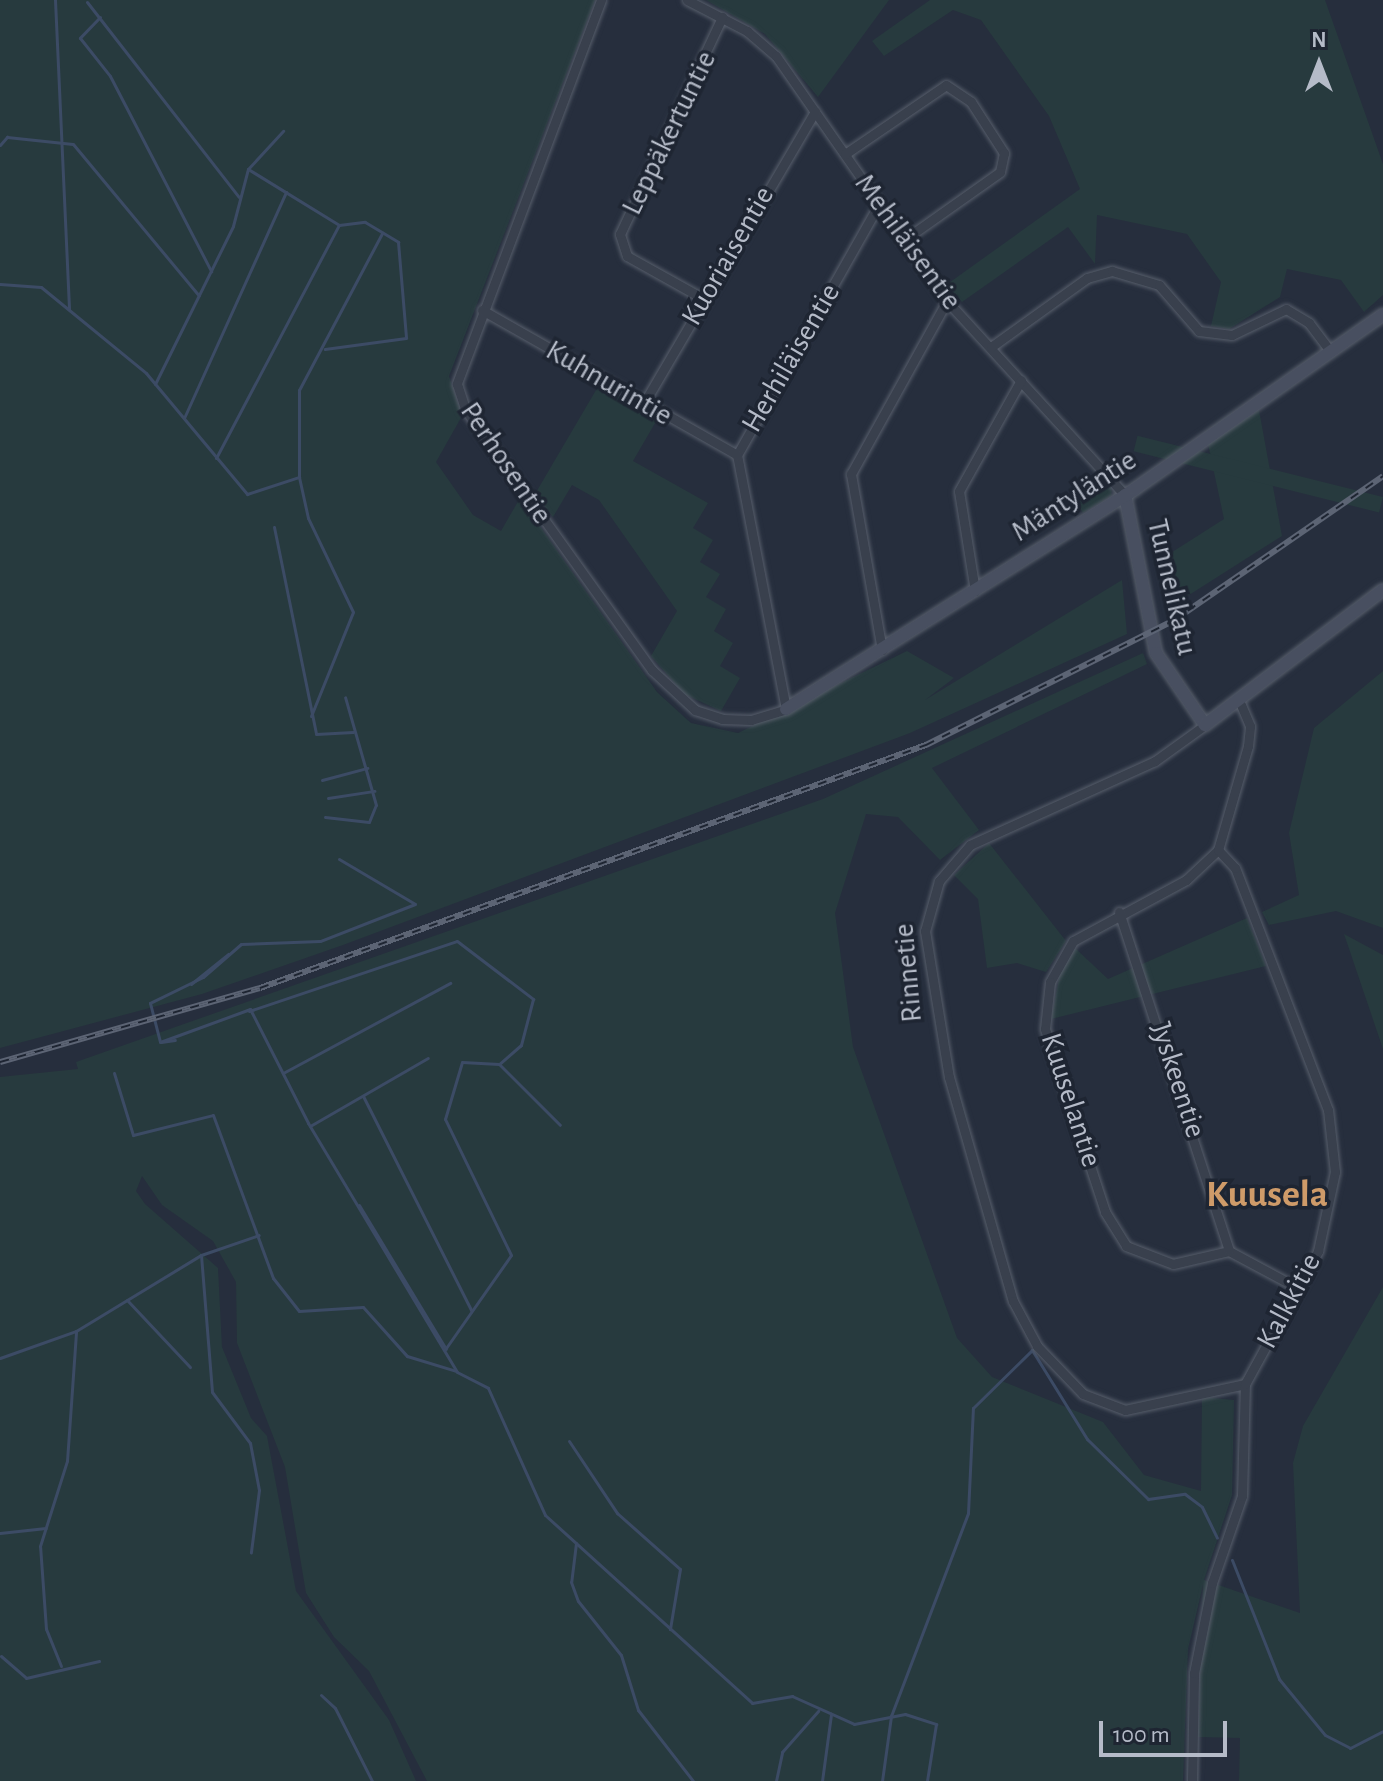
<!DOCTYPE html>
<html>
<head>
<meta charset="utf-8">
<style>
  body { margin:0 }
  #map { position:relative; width:1383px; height:1781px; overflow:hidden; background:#262e3d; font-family:"Alegreya Sans",sans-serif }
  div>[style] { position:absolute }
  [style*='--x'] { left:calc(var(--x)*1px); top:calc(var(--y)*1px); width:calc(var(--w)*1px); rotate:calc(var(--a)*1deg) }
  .green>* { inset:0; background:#273a3e; transform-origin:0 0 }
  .stream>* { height:3px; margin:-1.5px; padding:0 1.5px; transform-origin:1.5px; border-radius:1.5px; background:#3c4b65 }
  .roads { filter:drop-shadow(0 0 2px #575e6b) drop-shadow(0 0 2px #575e6b) }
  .street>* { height:9px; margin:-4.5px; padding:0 4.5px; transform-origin:4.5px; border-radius:4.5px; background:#39404d }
  .secondary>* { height:12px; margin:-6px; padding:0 6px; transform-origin:6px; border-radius:6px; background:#484f60 }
  .rail>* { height:6px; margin-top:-3px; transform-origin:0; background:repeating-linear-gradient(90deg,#1e2532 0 9px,#5c6474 0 18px); box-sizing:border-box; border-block:2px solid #5c6474 }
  span { translate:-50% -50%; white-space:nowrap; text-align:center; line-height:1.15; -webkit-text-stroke:7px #1e2532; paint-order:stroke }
  .street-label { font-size:30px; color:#b5bbc8 }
  .district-label { font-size:38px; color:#cf9b69; font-weight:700 }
  .north { position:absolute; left:1279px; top:24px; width:80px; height:80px; -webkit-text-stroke:6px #1e2532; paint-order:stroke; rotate:0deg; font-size:22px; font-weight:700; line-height:32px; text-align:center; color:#b5bbc8 }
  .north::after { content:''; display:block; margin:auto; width:28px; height:36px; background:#b5bbc8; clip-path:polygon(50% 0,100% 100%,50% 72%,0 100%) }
  .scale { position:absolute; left:1099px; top:1721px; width:128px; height:36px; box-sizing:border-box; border:4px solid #b5bbc8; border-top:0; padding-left:10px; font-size:24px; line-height:28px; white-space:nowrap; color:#b5bbc8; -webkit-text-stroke:6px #1e2532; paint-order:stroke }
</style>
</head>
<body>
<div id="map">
  <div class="green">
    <i style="clip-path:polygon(0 0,595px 0,449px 376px,462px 416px,436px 462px,473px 515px,501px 531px,520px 498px,657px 692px,691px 723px,738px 733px,907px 651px,954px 678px,925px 700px,1122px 580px,1127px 634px,910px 733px,343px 945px,202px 994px,0 1048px)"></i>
    <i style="clip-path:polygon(706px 0,889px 0,818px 97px,765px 34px)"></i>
    <i style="clip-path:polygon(930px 0,1325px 0,1383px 164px,1383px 295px,1364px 312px,1341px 280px,1287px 269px,1280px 297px,1229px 329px,1211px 326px,1221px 282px,1187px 234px,1097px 215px,1095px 264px,1068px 227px,962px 302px,946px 285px,1080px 189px,1049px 116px,981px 20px,953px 10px,884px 56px,872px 41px)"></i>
    <i style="clip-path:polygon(599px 385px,658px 418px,633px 461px,708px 503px,693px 528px,713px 540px,700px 562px,720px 574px,706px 597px,726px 609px,714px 631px,733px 643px,720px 666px,740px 678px,721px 711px,684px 694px,651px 656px,677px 611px,599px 500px,572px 485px,553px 517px,535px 494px)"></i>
    <i style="clip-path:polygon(1259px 410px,1282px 536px,1167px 609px,1155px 563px,1224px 519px,1208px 444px)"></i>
    <i style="clip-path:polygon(1093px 483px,1110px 483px,1112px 495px,1083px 513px,1077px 504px)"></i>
    <i style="left:1383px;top:497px;width:16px;height:253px;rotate:104deg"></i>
    <i style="clip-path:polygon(1143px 653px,1147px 664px,932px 768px,979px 830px,940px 860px,898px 817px,866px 814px,835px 913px,853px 1047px,957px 1338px,992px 1377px,1103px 1422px,1144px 1475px,1201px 1491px,1202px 1397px,1234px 1400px,1232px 1495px,1204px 1580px,1300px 1613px,1293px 1463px,1303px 1426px,1383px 1287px,1383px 1781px,1239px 1781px,1240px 1738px,1198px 1737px,1203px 1585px,1188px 1649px,1183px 1781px,427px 1781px,369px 1671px,334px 1637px,306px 1593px,285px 1467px,237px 1343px,236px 1282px,213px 1241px,162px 1205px,142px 1176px,136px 1191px,145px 1204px,218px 1268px,222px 1347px,251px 1418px,267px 1436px,296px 1591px,389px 1720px,416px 1781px,0 1781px,0 1077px,78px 1069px,76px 1062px,823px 799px)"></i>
    <i style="clip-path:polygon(1383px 671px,1383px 928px,1336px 911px,1269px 925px,1262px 912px,1299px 895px,1289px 833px,1314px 728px)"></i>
    <i style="clip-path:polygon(989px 843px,1066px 941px,1046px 972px,1017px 963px,987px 968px,978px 899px,954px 875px)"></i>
    <i style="clip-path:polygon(1247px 918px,1266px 966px,1051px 1019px,1060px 974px,1075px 948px,1108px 979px)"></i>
    <i style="clip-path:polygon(1344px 934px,1383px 955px,1383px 1049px)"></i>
  </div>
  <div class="stream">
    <i style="--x:55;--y:0;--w:309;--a:87.4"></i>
    <i style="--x:87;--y:2;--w:247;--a:52.1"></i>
    <i style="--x:100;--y:17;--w:29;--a:134"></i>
    <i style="--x:80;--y:38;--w:48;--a:51.7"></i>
    <i style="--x:110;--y:76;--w:220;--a:62.6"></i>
    <i style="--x:0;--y:145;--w:11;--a:-49"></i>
    <i style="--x:7;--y:137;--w:66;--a:6.1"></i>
    <i style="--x:73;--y:144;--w:197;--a:50.3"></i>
    <i style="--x:248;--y:169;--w:107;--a:31.6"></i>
    <i style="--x:339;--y:225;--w:26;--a:-7"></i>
    <i style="--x:365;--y:222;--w:39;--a:31"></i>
    <i style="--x:398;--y:242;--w:96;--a:85.2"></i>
    <i style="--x:406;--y:338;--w:82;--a:172.3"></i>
    <i style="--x:0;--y:284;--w:41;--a:4.2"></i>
    <i style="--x:41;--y:287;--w:136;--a:39.3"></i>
    <i style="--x:146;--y:373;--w:158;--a:50.1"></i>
    <i style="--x:247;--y:494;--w:55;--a:-18.1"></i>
    <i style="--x:155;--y:384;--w:176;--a:-63.7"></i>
    <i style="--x:233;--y:226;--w:59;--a:-75.3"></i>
    <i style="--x:248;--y:169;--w:52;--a:-47.4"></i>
    <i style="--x:184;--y:418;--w:248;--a:-65.7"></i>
    <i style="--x:216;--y:458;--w:263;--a:-62.2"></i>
    <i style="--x:274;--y:527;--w:211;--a:78.5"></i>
    <i style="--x:316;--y:734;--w:37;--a:-3"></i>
    <i style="--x:311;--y:716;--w:112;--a:-68"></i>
    <i style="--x:353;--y:612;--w:104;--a:-115.6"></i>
    <i style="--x:308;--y:518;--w:42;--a:-102.4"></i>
    <i style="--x:299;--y:477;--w:87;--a:-90"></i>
    <i style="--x:299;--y:390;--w:178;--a:-62.1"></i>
    <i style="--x:322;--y:780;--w:47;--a:-14.9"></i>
    <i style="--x:328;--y:798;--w:47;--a:-8.7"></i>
    <i style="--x:325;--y:817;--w:44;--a:6.5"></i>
    <i style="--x:369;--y:822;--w:18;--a:-68"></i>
    <i style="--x:376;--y:805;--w:112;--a:-106"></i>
    <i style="--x:339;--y:859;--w:88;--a:30.6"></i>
    <i style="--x:415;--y:904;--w:102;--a:158.7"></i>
    <i style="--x:320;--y:941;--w:79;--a:177.8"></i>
    <i style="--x:241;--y:944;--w:50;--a:139"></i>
    <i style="--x:203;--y:977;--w:59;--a:153.9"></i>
    <i style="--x:150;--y:1003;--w:40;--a:75.6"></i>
    <i style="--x:160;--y:1042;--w:96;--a:-20.1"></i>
    <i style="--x:250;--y:1009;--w:128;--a:63"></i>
    <i style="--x:308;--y:1123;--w:290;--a:59.1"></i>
    <i style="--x:457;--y:1372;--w:35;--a:27"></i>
    <i style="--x:488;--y:1388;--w:139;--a:65.8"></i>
    <i style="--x:545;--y:1515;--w:280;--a:42.2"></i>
    <i style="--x:752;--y:1703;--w:41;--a:-9.9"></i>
    <i style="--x:792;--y:1696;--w:68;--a:24.3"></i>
    <i style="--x:854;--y:1724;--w:52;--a:-11.1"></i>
    <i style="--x:905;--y:1714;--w:33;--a:18"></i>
    <i style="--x:936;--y:1724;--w:58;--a:99"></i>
    <i style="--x:191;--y:984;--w:48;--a:-39"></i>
    <i style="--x:249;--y:1011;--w:219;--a:-18.6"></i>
    <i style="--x:457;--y:941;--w:96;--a:37.3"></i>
    <i style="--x:533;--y:999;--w:48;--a:104.6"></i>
    <i style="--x:521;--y:1045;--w:29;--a:139"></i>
    <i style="--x:161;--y:1042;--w:14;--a:-8"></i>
    <i style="--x:114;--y:1073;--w:65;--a:73"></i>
    <i style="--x:133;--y:1135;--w:82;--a:-14"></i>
    <i style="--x:213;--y:1115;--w:174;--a:69.8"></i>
    <i style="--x:273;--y:1278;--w:42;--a:51.8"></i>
    <i style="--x:299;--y:1311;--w:64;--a:-3.6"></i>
    <i style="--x:363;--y:1307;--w:66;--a:48.1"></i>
    <i style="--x:407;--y:1356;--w:51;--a:17"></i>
    <i style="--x:283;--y:1073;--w:190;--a:-28.3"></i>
    <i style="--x:363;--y:1096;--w:240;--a:63.2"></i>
    <i style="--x:310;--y:1126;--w:136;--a:-30"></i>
    <i style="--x:359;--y:1205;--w:168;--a:58.9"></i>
    <i style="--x:201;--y:1255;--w:137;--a:85.4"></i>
    <i style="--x:212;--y:1392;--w:64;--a:53.3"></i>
    <i style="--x:250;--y:1443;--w:48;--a:79.2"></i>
    <i style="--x:259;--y:1490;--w:63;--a:97.4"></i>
    <i style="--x:127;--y:1300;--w:92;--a:46.8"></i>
    <i style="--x:446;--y:1348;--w:113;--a:-55"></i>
    <i style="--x:511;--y:1255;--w:151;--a:-115.9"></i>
    <i style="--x:445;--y:1119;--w:59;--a:-73.4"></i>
    <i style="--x:462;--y:1062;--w:37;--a:3"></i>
    <i style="--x:499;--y:1064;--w:86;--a:45"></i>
    <i style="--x:0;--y:1358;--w:81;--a:-19.6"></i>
    <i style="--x:76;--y:1331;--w:146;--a:-31.3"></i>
    <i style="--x:201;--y:1255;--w:61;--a:-19"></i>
    <i style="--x:569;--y:1441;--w:87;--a:56.3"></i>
    <i style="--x:617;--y:1513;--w:84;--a:41.6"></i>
    <i style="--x:680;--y:1569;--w:61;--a:99.5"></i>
    <i style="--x:0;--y:1533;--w:46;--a:-6.2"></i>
    <i style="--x:576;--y:1543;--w:39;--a:97"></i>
    <i style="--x:571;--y:1582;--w:20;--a:70"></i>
    <i style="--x:578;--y:1601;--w:69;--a:51.5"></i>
    <i style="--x:621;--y:1655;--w:58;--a:72.8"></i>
    <i style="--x:638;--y:1710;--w:90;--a:52.2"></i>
    <i style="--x:1232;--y:1560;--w:128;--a:68.4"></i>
    <i style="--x:1279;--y:1679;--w:72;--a:50.6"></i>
    <i style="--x:1325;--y:1735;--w:28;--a:27"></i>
    <i style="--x:1350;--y:1748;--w:37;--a:-27"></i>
    <i style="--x:1;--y:1656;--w:33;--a:41"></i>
    <i style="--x:26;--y:1678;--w:75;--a:-13.1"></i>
    <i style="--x:61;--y:1666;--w:40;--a:-112"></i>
    <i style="--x:46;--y:1629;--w:83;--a:-94.1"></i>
    <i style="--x:40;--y:1546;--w:89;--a:-72.4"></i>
    <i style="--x:67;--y:1461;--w:130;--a:-86"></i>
    <i style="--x:321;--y:1695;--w:19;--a:43"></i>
    <i style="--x:335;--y:1708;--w:82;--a:63.1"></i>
    <i style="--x:776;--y:1781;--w:30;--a:-78"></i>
    <i style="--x:782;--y:1752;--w:55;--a:-48.7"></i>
    <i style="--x:822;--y:1781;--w:68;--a:-82.3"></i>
    <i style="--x:882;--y:1781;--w:66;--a:-82.1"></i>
    <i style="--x:891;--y:1716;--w:217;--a:-69.2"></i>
    <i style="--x:968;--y:1513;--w:105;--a:-87.3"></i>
    <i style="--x:973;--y:1408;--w:83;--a:-44.5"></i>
    <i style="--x:1032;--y:1350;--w:105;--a:58.3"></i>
    <i style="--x:1087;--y:1439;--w:86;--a:44.5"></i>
    <i style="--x:1148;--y:1499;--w:37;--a:-8"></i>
    <i style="--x:1185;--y:1494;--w:21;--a:37"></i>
    <i style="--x:1202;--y:1507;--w:34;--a:64"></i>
  </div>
  <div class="roads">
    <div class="street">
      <i style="--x:601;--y:0;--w:410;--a:110.6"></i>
      <i style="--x:457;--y:384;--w:26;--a:72"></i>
      <i style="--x:465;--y:409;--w:321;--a:54.4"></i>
      <i style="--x:652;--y:670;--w:59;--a:42.9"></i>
      <i style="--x:695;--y:710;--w:28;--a:18"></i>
      <i style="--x:722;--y:719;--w:29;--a:2"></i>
      <i style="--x:751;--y:720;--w:37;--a:-17"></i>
      <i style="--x:786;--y:709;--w:259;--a:-100.9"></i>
      <i style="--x:737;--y:455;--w:288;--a:-60.5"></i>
      <i style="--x:687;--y:0;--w:68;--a:27.3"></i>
      <i style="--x:747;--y:31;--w:38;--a:41"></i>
      <i style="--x:776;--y:56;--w:299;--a:55.1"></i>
      <i style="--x:947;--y:301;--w:263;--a:47.5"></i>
      <i style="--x:845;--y:154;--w:122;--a:-34.3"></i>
      <i style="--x:946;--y:85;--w:30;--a:34"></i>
      <i style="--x:971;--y:102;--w:61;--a:57.1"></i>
      <i style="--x:1004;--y:153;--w:19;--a:102"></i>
      <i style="--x:1000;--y:172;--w:118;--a:144.7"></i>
      <i style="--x:704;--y:299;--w:88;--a:-150.8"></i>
      <i style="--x:627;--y:256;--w:23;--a:-108"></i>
      <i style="--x:620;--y:234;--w:240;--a:-64.8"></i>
      <i style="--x:482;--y:310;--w:293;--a:29.6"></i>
      <i style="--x:991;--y:347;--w:118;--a:-35.7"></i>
      <i style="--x:1087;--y:278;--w:26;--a:-16"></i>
      <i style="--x:1112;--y:271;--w:49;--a:16.6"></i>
      <i style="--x:1159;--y:285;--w:61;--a:49"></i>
      <i style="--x:1199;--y:331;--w:33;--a:7"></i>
      <i style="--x:1232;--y:335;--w:60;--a:-25.7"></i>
      <i style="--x:1286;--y:309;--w:27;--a:31"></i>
      <i style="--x:1309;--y:323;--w:36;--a:53"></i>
      <i style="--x:644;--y:403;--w:338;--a:-59.6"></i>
      <i style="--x:975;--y:591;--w:101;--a:-99.1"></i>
      <i style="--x:959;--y:491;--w:127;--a:-60.8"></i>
      <i style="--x:882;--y:650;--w:179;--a:-100"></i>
      <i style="--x:851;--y:474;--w:198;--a:-61"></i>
      <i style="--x:1205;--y:725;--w:62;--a:144.2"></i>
      <i style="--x:1155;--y:761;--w:203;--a:155.6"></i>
      <i style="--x:970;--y:845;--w:48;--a:130.7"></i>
      <i style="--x:939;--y:881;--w:52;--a:105.6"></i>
      <i style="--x:925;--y:931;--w:148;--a:80.7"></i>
      <i style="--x:949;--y:1077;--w:233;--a:74.1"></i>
      <i style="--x:1013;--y:1301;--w:51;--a:61.9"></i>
      <i style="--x:1037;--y:1346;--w:66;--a:46.2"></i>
      <i style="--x:1083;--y:1394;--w:45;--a:20.9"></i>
      <i style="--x:1125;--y:1410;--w:123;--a:-12.2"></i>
      <i style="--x:1218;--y:850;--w:44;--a:136.8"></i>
      <i style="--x:1186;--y:880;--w:128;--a:151.6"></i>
      <i style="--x:1073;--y:941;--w:47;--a:119.3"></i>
      <i style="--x:1050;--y:982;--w:47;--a:96.1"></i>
      <i style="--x:1045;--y:1029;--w:193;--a:71.8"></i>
      <i style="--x:1105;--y:1212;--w:40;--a:58"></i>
      <i style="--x:1126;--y:1246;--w:50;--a:21"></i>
      <i style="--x:1173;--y:1264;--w:57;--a:-13.1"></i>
      <i style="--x:1229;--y:1251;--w:78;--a:28.2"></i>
      <i style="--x:1119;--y:912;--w:356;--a:72"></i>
      <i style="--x:1192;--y:1781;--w:108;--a:-88.9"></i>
      <i style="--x:1194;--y:1673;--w:92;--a:-78.7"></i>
      <i style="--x:1212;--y:1583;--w:92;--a:-71"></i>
      <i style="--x:1242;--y:1496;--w:112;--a:-88.5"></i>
      <i style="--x:1245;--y:1384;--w:152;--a:-61.2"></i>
      <i style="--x:1318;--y:1251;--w:81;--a:-77.9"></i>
      <i style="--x:1335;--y:1172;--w:62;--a:-96.4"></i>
      <i style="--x:1328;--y:1110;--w:259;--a:-111"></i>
      <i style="--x:1235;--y:868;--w:25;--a:-133"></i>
      <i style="--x:1218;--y:850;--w:108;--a:-73.9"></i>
      <i style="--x:1248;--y:746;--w:20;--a:-84"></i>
      <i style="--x:1250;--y:726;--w:28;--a:-113"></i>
    </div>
    <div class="secondary">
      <i style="--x:1125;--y:495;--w:161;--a:78.9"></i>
      <i style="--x:1156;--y:653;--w:87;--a:55.8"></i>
      <i style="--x:1205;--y:725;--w:223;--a:-37.2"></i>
      <i style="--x:786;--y:709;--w:413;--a:-32.2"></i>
      <i style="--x:1135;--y:489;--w:303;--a:-35.1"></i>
    </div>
  </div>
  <div class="rail">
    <i style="--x:0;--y:1062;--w:270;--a:-15.9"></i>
    <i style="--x:260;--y:988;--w:709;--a:-20.05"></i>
    <i style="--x:926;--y:745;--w:276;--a:-26.7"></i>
    <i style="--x:1173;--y:621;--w:255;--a:-34.6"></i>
  </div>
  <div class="street-label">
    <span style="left:669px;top:133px;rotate:-64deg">Leppäkertuntie</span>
    <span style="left:908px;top:242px;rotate:54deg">Mehiläisentie</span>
    <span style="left:728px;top:256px;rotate:-60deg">Kuoriaisentie</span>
    <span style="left:791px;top:358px;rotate:-60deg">Herhiläisentie</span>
    <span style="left:609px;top:383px;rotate:30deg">Kuhnurintie</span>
    <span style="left:506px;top:463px;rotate:56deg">Perhosentie</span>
    <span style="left:1074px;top:496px;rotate:-33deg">Mäntyläntie</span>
    <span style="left:1172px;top:587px;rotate:77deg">Tunnelikatu</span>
    <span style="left:908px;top:973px;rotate:-95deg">Rinnetie</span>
    <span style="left:1178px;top:1080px;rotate:72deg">Jyskeentie</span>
    <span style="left:1071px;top:1100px;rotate:72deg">Kuuselantie</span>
    <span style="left:1289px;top:1301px;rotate:-62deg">Kalkkitie</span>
  </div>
  <div class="district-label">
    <span style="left:1267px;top:1196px">Kuusela</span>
  </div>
  <div class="north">N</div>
  <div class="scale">100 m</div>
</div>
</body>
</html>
